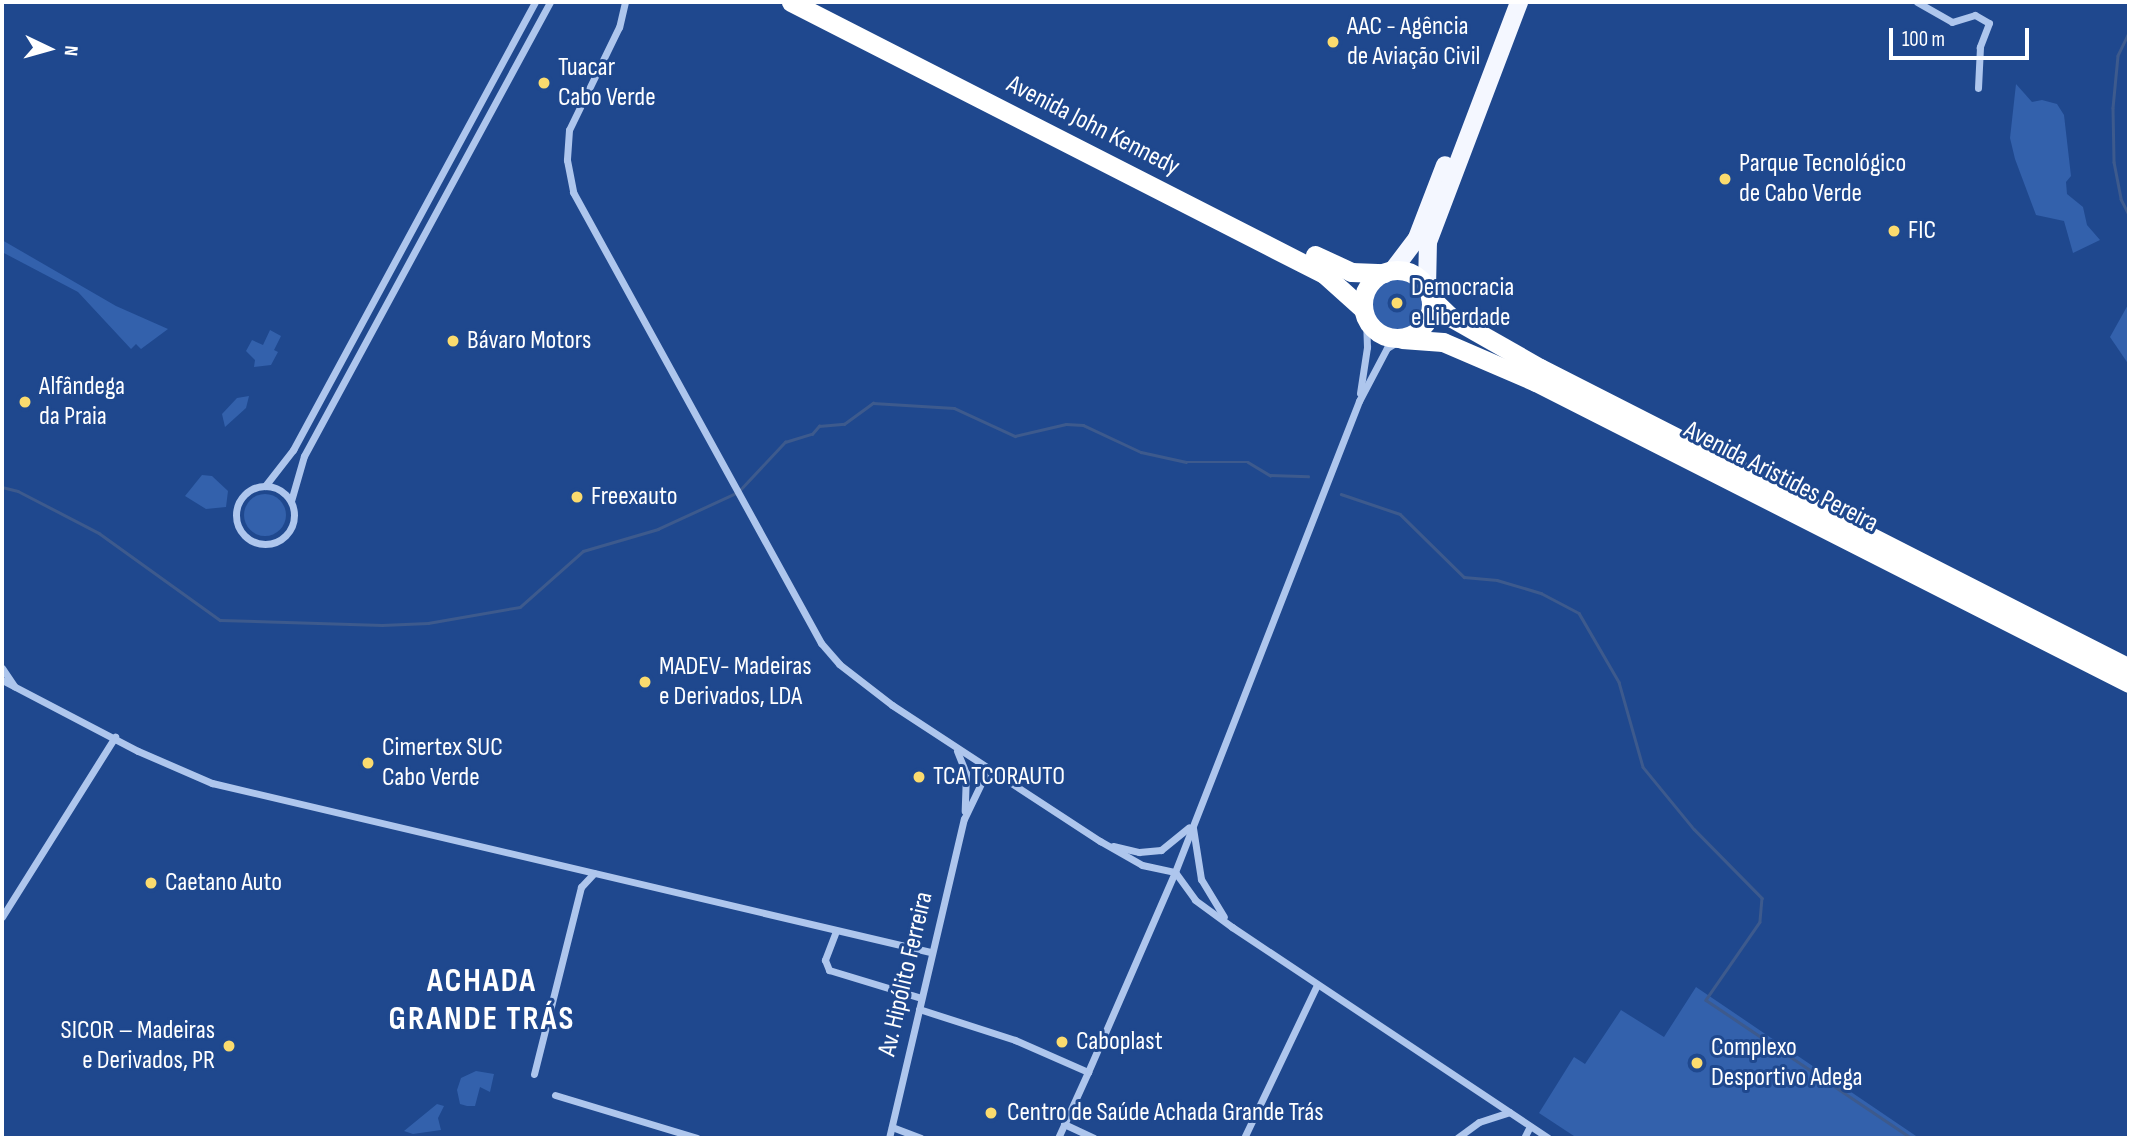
<!DOCTYPE html>
<html>
<head>
<meta charset="utf-8">
<style>
  body { margin:0 }
  #map { position:relative; width:2131px; height:1140px; overflow:hidden; background:#1f488e; font-family:"Sofia Sans Condensed",sans-serif }
  div>[style] { position:absolute }
  [style*='--x'] { left:calc(var(--x)*1px); top:calc(var(--y)*1px); width:calc(var(--w)*1px); rotate:calc(var(--a)*1deg) }
  .green>* { inset:0; background:#3361ac }
  .round { border-radius:50% }
  .stream>* { height:2.5px; margin:-1.25px; padding:0 1.25px; transform-origin:1.25px; border-radius:1.25px; background:#3d5a8d }
  .street>* { height:7px; margin:-3.5px; padding:0 3.5px; transform-origin:3.5px; border-radius:3.5px; background:#aec6ed }
  .street>.ring { margin:-3.5px; padding:0; box-sizing:content-box; background:none; border:7px solid #aec6ed; border-radius:50% }
  .primary>* { height:18px; margin:-9px; padding:0 9px; transform-origin:9px; border-radius:9px; background:#f4f7ff }
  .highway>* { height:19px; margin:-9.5px; padding:0 9.5px; transform-origin:9.5px; border-radius:9.5px; background:#fff }
  .highway>.ring { margin:-9.5px; padding:0; box-sizing:content-box; background:none; border:19px solid #fff; border-radius:50% }
  .dots>* { width:19px; height:19px; translate:-50% -50%; box-sizing:border-box; border:4px solid #1f488e; border-radius:50% }
  span { translate:-50% -50%; white-space:nowrap; text-align:center; line-height:1.15; -webkit-text-stroke:6px #1f488e; paint-order:stroke }
  .poi-label { font-size:26px; color:#fff }
  .left { translate:0 -50%; text-align:left }
  .right { translate:-100% -50%; text-align:right }
  .street-label { font-size:26px; color:#fff }
  .district-label { font-size:33px; color:#fff; font-weight:700; letter-spacing:2px }
  .frame { position:absolute; inset:0; border:4px solid #fff; pointer-events:none }
  .north { position:absolute; left:14px; top:14px; width:70px; height:70px; -webkit-text-stroke:5px #1f488e; paint-order:stroke; rotate:95deg; font-size:19px; font-weight:700; line-height:28px; text-align:center; color:#fff }
  .north::after { content:''; display:block; margin:auto; width:24px; height:32px; background:#fff; clip-path:polygon(50% 0,100% 100%,50% 72%,0 100%) }
  .scale { position:absolute; left:1889px; top:28px; width:140px; height:32px; box-sizing:border-box; border:4px solid #fff; border-top:0; padding-left:9px; font-size:21px; line-height:24px; white-space:nowrap; color:#fff; -webkit-text-stroke:5px #1f488e; paint-order:stroke }
</style>
</head>
<body>
<div id="map">
  <div class="green">
    <i style="clip-path:polygon(2016px 84px,2032px 102px,2042px 100px,2057px 104px,2064px 115px,2071px 176px,2066px 182px,2067px 194px,2083px 207px,2087px 225px,2100px 240px,2073px 253px,2064px 221px,2036px 215px,2015px 159px,2010px 138px)"></i>
    <i style="clip-path:polygon(2px 240px,116px 306px,168px 329px,141px 349px,136px 344px,131px 349px,78px 292px,2px 252px)"></i>
    <i class="round" style="left:1369px;top:277px;width:54px;height:54px"></i>
    <i style="clip-path:polygon(2129px 303px,2129px 365px,2110px 337px)"></i>
    <i style="clip-path:polygon(270px 330px,281px 336px,274px 350px,278px 352px,271px 365px,254px 367px,255px 360px,246px 351px,252px 340px,263px 345px)"></i>
    <i style="clip-path:polygon(249px 396px,246px 408px,225px 427px,222px 414px,237px 398px)"></i>
    <i style="clip-path:polygon(202px 475px,212px 476px,228px 491px,226px 507px,206px 509px,185px 496px)"></i>
    <i class="round" style="left:244px;top:494px;width:42px;height:42px"></i>
    <i style="clip-path:polygon(1696px 987px,1919px 1138px,1577px 1138px,1539px 1113px,1574px 1057px,1585px 1064px,1621px 1010px,1664px 1037px)"></i>
    <i style="clip-path:polygon(476px 1071px,494px 1074px,490px 1092px,480px 1087px,475px 1106px,467px 1106px,460px 1104px,457px 1090px,461px 1078px)"></i>
    <i style="clip-path:polygon(437px 1104px,444px 1106px,438px 1118px,441px 1130px,413px 1134px,404px 1131px)"></i>
  </div>
  <div class="stream">
    <i style="--x:2129;--y:33;--w:25;--a:116"></i>
    <i style="--x:2118;--y:56;--w:52;--a:95.5"></i>
    <i style="--x:2113;--y:108;--w:54;--a:88.9"></i>
    <i style="--x:2114;--y:162;--w:38;--a:79"></i>
    <i style="--x:2121;--y:199;--w:18;--a:63"></i>
    <i style="--x:2;--y:487;--w:16;--a:14"></i>
    <i style="--x:18;--y:491;--w:91;--a:27.4"></i>
    <i style="--x:99;--y:533;--w:149;--a:35.7"></i>
    <i style="--x:220;--y:620;--w:162;--a:1.8"></i>
    <i style="--x:382;--y:625;--w:46;--a:-2.5"></i>
    <i style="--x:428;--y:623;--w:93;--a:-9.9"></i>
    <i style="--x:520;--y:607;--w:84;--a:-41.6"></i>
    <i style="--x:583;--y:551;--w:78;--a:-16.3"></i>
    <i style="--x:658;--y:529;--w:88;--a:-24.8"></i>
    <i style="--x:738;--y:492;--w:69;--a:-46.8"></i>
    <i style="--x:785;--y:442;--w:28;--a:-17"></i>
    <i style="--x:812;--y:434;--w:11;--a:-49"></i>
    <i style="--x:819;--y:426;--w:25;--a:-5"></i>
    <i style="--x:844;--y:424;--w:36;--a:-36"></i>
    <i style="--x:873;--y:403;--w:81;--a:3.5"></i>
    <i style="--x:954;--y:408;--w:67;--a:24.7"></i>
    <i style="--x:1015;--y:436;--w:52;--a:-13.2"></i>
    <i style="--x:1066;--y:424;--w:17;--a:3"></i>
    <i style="--x:1083;--y:425;--w:64;--a:25"></i>
    <i style="--x:1141;--y:452;--w:46;--a:12.5"></i>
    <i style="--x:1186;--y:462;--w:62;--a:0"></i>
    <i style="--x:1248;--y:462;--w:26;--a:31"></i>
    <i style="--x:1270;--y:475;--w:38;--a:2"></i>
    <i style="--x:1341;--y:494;--w:62;--a:18.7"></i>
    <i style="--x:1400;--y:514;--w:90;--a:44.5"></i>
    <i style="--x:1464;--y:577;--w:33;--a:5"></i>
    <i style="--x:1497;--y:580;--w:46;--a:16.5"></i>
    <i style="--x:1541;--y:593;--w:43;--a:27.8"></i>
    <i style="--x:1579;--y:613;--w:80;--a:59.9"></i>
    <i style="--x:1619;--y:682;--w:88;--a:74.2"></i>
    <i style="--x:1643;--y:767;--w:80;--a:50.6"></i>
    <i style="--x:1694;--y:829;--w:97;--a:45.4"></i>
    <i style="--x:1762;--y:898;--w:24;--a:95"></i>
    <i style="--x:1760;--y:922;--w:95;--a:124.7"></i>
    <i style="--x:1706;--y:1000;--w:247;--a:33.9"></i>
  </div>
  <div class="street">
    <i style="--x:625;--y:2;--w:26;--a:103"></i>
    <i style="--x:619;--y:27;--w:114;--a:115.9"></i>
    <i style="--x:569;--y:130;--w:30;--a:94"></i>
    <i style="--x:567;--y:160;--w:33;--a:79"></i>
    <i style="--x:573;--y:192;--w:515;--a:61.19"></i>
    <i style="--x:821;--y:643;--w:28;--a:49"></i>
    <i style="--x:839;--y:664;--w:67;--a:37.7"></i>
    <i style="--x:892;--y:705;--w:249;--a:33.2"></i>
    <i style="--x:1100;--y:841;--w:48;--a:29.7"></i>
    <i style="--x:1142;--y:865;--w:34;--a:12"></i>
    <i style="--x:1175;--y:872;--w:34;--a:54"></i>
    <i style="--x:1195;--y:900;--w:46;--a:36.1"></i>
    <i style="--x:1232;--y:927;--w:380;--a:33.7"></i>
    <i style="--x:1917;--y:2;--w:40;--a:29.7"></i>
    <i style="--x:1952;--y:22;--w:24;--a:-17"></i>
    <i style="--x:1975;--y:15;--w:16;--a:30"></i>
    <i style="--x:1989;--y:23;--w:26;--a:111"></i>
    <i style="--x:1980;--y:47;--w:41;--a:92.8"></i>
    <i style="--x:1360;--y:393;--w:47;--a:-81.3"></i>
    <i style="--x:1367;--y:347;--w:28;--a:-92"></i>
    <i class="ring" style="left:236px;top:486px;width:51px;height:51px"></i>
    <i style="--x:265;--y:486;--w:46;--a:-52.1"></i>
    <i style="--x:293;--y:450;--w:509;--a:-61.62"></i>
    <i style="--x:291;--y:501;--w:47;--a:-73.9"></i>
    <i style="--x:304;--y:456;--w:516;--a:-61.55"></i>
    <i style="--x:2;--y:668;--w:22;--a:56"></i>
    <i style="--x:2;--y:680;--w:153;--a:27.6"></i>
    <i style="--x:138;--y:751;--w:81;--a:23.4"></i>
    <i style="--x:212;--y:783;--w:738;--a:13.24"></i>
    <i style="--x:957;--y:751;--w:24;--a:68"></i>
    <i style="--x:966;--y:773;--w:38;--a:92"></i>
    <i style="--x:1193;--y:828;--w:52;--a:81.1"></i>
    <i style="--x:1201;--y:879;--w:44;--a:58.8"></i>
    <i style="--x:1113;--y:846;--w:27;--a:13"></i>
    <i style="--x:1139;--y:852;--w:22;--a:-5"></i>
    <i style="--x:1161;--y:850;--w:36;--a:-39"></i>
    <i style="--x:2;--y:917;--w:213;--a:-57.9"></i>
    <i style="--x:836;--y:931;--w:31;--a:111"></i>
    <i style="--x:825;--y:960;--w:11;--a:68"></i>
    <i style="--x:829;--y:970;--w:96;--a:16.9"></i>
    <i style="--x:919;--y:1009;--w:101;--a:17.9"></i>
    <i style="--x:1015;--y:1040;--w:80;--a:23.7"></i>
    <i style="--x:1088;--y:1072;--w:72;--a:114.4"></i>
    <i style="--x:1088;--y:1072;--w:218;--a:-66.5"></i>
    <i style="--x:1175;--y:872;--w:506;--a:-68.66"></i>
    <i style="--x:1359;--y:401;--w:60;--a:-62.2"></i>
    <i style="--x:1387;--y:348;--w:17;--a:-31"></i>
    <i style="--x:534;--y:1074;--w:193;--a:-75.9"></i>
    <i style="--x:581;--y:887;--w:19;--a:-47"></i>
    <i style="--x:555;--y:1095;--w:148;--a:16.8"></i>
    <i style="--x:1064;--y:1124;--w:33;--a:25"></i>
    <i style="--x:892;--y:1127;--w:31;--a:21"></i>
    <i style="--x:889;--y:1138;--w:328;--a:-76.8"></i>
    <i style="--x:964;--y:819;--w:55;--a:-64.4"></i>
    <i style="--x:1244;--y:1138;--w:170;--a:-64.5"></i>
    <i style="--x:1457;--y:1138;--w:27;--a:-36"></i>
    <i style="--x:1479;--y:1122;--w:32;--a:-18"></i>
    <i style="--x:1524;--y:1138;--w:13;--a:-63"></i>
  </div>
  <div class="primary">
    <i style="--x:1393;--y:270;--w:40;--a:-53"></i>
    <i style="--x:1417;--y:238;--w:78;--a:-69"></i>
    <i style="--x:1427;--y:288;--w:46;--a:-88.8"></i>
    <i style="--x:1428;--y:242;--w:257;--a:-69.2"></i>
  </div>
  <div class="highway">
    <i style="--x:791;--y:2;--w:598;--a:27.04"></i>
    <i style="--x:1324;--y:274;--w:52;--a:41.9"></i>
    <i style="--x:1315;--y:255;--w:40;--a:25"></i>
    <i style="--x:1351;--y:272;--w:33;--a:2"></i>
    <i class="ring" style="left:1363px;top:270px;width:49px;height:49px"></i>
    <i style="--x:1430;--y:297;--w:30;--a:44"></i>
    <i style="--x:1452;--y:318;--w:101;--a:29.6"></i>
    <i style="--x:1540;--y:368;--w:661;--a:26.99"></i>
    <i style="--x:1402;--y:339;--w:41;--a:4.2"></i>
    <i style="--x:1443;--y:342;--w:101;--a:23.3"></i>
    <i style="--x:1536;--y:382;--w:665;--a:26.91"></i>
  </div>
  <div class="dots">
    <i style="left:1333px;top:42px;background:#fbdb6e"></i>
    <i style="left:544px;top:83px;background:#fbdb6e"></i>
    <i style="left:1725px;top:179px;background:#fbdb6e"></i>
    <i style="left:1894px;top:231px;background:#fbdb6e"></i>
    <i style="left:1397px;top:303px;background:#fbdb6e"></i>
    <i style="left:453px;top:341px;background:#fbdb6e"></i>
    <i style="left:25px;top:402px;background:#fbdb6e"></i>
    <i style="left:577px;top:497px;background:#fbdb6e"></i>
    <i style="left:645px;top:682px;background:#fbdb6e"></i>
    <i style="left:368px;top:763px;background:#fbdb6e"></i>
    <i style="left:919px;top:777px;background:#fbdb6e"></i>
    <i style="left:151px;top:883px;background:#fbdb6e"></i>
    <i style="left:1062px;top:1042px;background:#fbdb6e"></i>
    <i style="left:229px;top:1046px;background:#fbdb6e"></i>
    <i style="left:1697px;top:1063px;background:#fbdb6e"></i>
    <i style="left:991px;top:1113px;background:#fbdb6e"></i>
  </div>
  <div class="poi-label">
    <span class="left" style="left:1347px;top:42px">AAC - Agência<br>de Aviação Civil</span>
    <span class="left" style="left:558px;top:83px">Tuacar<br>Cabo Verde</span>
    <span class="left" style="left:1739px;top:179px">Parque Tecnológico<br>de Cabo Verde</span>
    <span class="left" style="left:1908px;top:231px">FIC</span>
    <span class="left" style="left:1411px;top:303px">Democracia<br>e Liberdade</span>
    <span class="left" style="left:467px;top:341px">Bávaro Motors</span>
    <span class="left" style="left:39px;top:402px">Alfândega<br>da Praia</span>
    <span class="left" style="left:591px;top:497px">Freexauto</span>
    <span class="left" style="left:659px;top:682px">MADEV- Madeiras<br>e Derivados, LDA</span>
    <span class="left" style="left:382px;top:763px">Cimertex SUC<br>Cabo Verde</span>
    <span class="left" style="left:933px;top:777px">TCA TCORAUTO</span>
    <span class="left" style="left:165px;top:883px">Caetano Auto</span>
    <span class="right" style="left:215px;top:1046px">SICOR – Madeiras<br>e Derivados, PR</span>
    <span class="left" style="left:1076px;top:1042px">Caboplast</span>
    <span class="left" style="left:1711px;top:1063px">Complexo<br>Desportivo Adega</span>
    <span class="left" style="left:1007px;top:1113px">Centro de Saúde Achada Grande Trás</span>
  </div>
  <div class="street-label">
    <span style="left:1093px;top:126px;rotate:27deg">Avenida John Kennedy</span>
    <span style="left:1781px;top:477px;rotate:27deg">Avenida Aristides Pereira</span>
    <span style="left:906px;top:974px;rotate:-77deg">Av. Hipólito Ferreira</span>
  </div>
  <div class="district-label">
    <span style="left:482px;top:1001px">ACHADA<br>GRANDE TRÁS</span>
  </div>
  <div class="frame"></div>
  <div class="north">N</div>
  <div class="scale">100 m</div>
</div>
</body>
</html>
